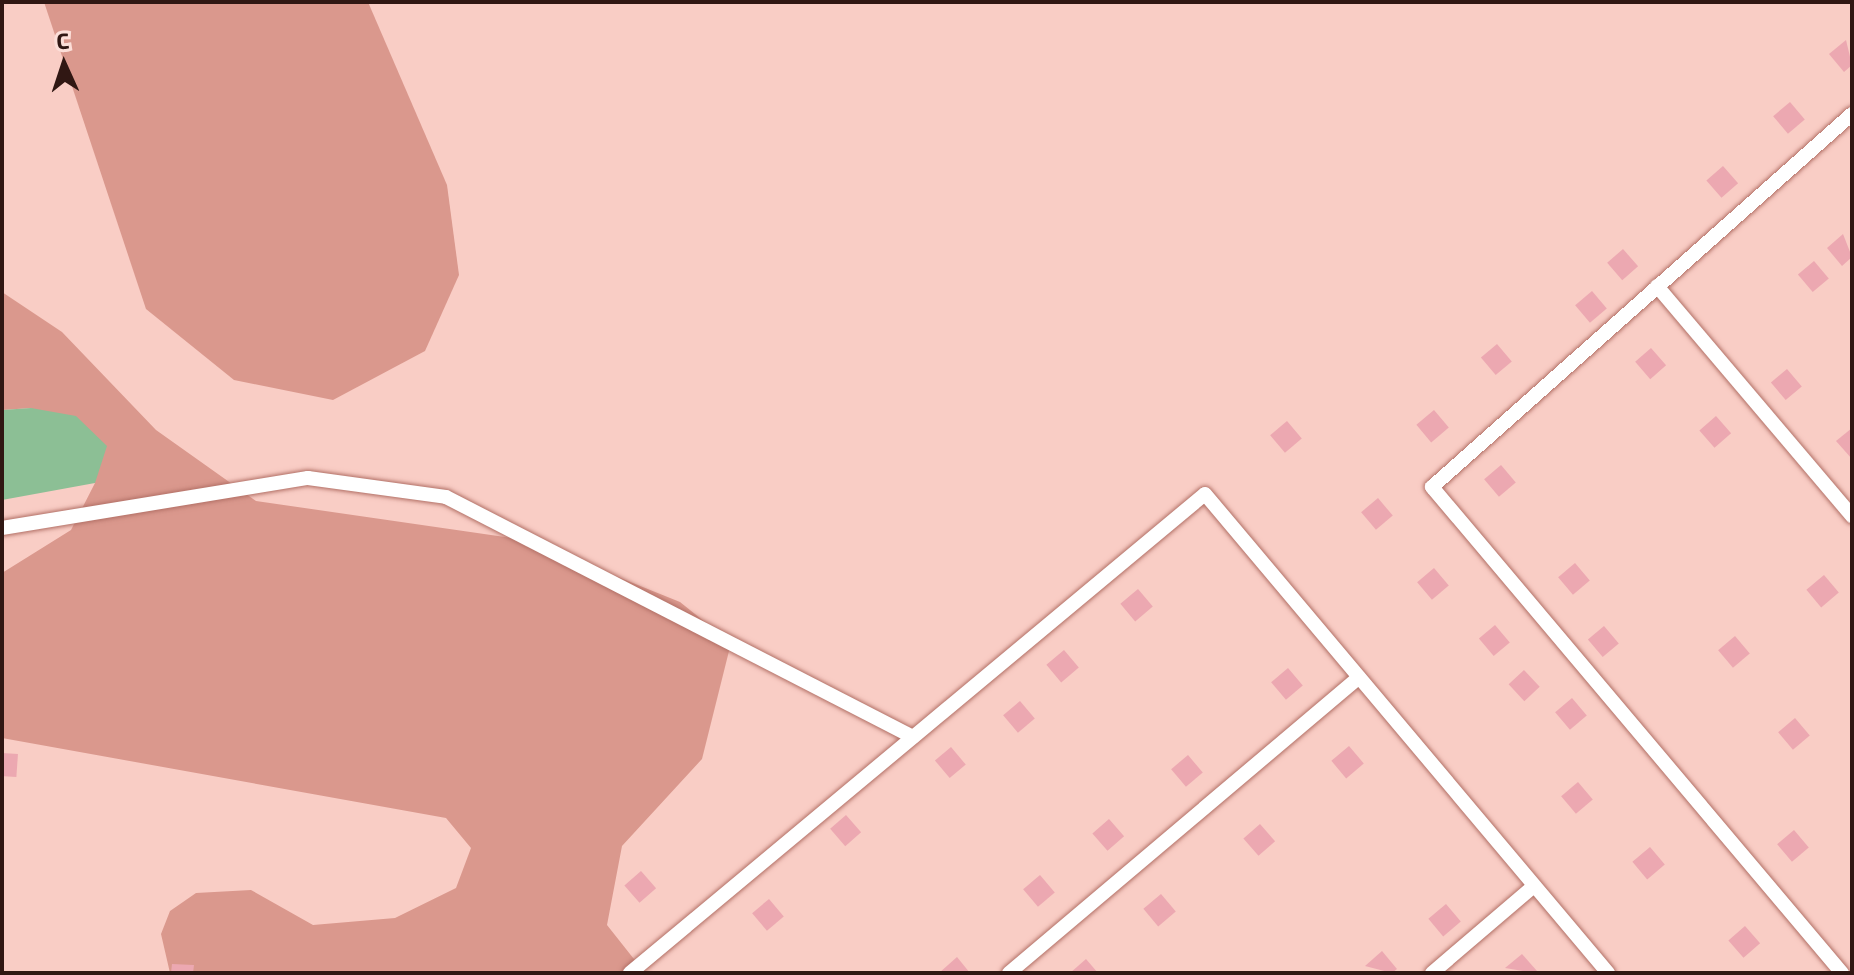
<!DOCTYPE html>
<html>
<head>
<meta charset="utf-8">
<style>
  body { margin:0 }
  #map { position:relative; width:1854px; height:975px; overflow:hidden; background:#f9cdc5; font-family:"Exo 2",sans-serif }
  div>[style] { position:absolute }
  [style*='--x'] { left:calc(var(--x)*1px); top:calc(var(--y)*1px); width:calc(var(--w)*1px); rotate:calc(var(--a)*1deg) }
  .forest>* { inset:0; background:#da988d }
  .water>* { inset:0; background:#8cbf95 }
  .building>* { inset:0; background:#eca8b1; transform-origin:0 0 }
  .roads { filter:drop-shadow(0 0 2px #b27066) drop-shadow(0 0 2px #b27066) }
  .lane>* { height:14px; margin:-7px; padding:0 7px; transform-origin:7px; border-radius:7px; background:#fff }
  span { translate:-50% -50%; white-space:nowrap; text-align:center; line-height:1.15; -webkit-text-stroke:6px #fcded8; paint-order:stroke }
  .frame { position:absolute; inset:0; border:4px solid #301713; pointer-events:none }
  .north { position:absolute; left:24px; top:24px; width:80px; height:80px; -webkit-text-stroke:6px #fcded8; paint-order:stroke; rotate:357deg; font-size:22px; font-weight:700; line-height:32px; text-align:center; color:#301713 }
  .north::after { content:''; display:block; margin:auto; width:28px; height:36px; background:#301713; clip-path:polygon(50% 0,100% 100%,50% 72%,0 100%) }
</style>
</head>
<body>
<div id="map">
  <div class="forest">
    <i style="clip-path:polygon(44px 2px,368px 2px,447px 185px,459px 275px,425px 351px,333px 400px,234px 380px,146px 309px)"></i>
    <i style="clip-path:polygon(2px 292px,62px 332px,156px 430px,256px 501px,526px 540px,680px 602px,731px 643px,702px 759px,622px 846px,607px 925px,645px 973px,170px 973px,161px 934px,170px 911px,196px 893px,251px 890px,313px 925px,395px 918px,456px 888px,471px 848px,446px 818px,2px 738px,2px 573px,71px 530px,95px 483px,31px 408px,2px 410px)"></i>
  </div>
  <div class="water">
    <i style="clip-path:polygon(31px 408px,76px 416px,107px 446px,95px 483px,2px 500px,2px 410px)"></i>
  </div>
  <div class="building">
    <i style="clip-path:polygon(1846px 40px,1852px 65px,1844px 72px,1829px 54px)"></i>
    <i style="left:1790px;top:102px;width:23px;height:22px;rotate:50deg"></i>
    <i style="left:1723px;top:166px;width:23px;height:22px;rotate:49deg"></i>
    <i style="clip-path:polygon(1843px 234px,1852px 257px,1842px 266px,1827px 248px)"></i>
    <i style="left:1623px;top:249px;width:23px;height:21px;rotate:49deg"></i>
    <i style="left:1814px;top:261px;width:23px;height:21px;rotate:50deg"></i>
    <i style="left:1592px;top:291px;width:23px;height:22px;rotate:50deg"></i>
    <i style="left:1497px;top:344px;width:23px;height:21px;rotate:50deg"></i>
    <i style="left:1651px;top:348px;width:23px;height:21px;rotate:49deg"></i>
    <i style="left:1787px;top:369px;width:23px;height:21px;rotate:50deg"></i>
    <i style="left:1434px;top:410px;width:23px;height:23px;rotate:50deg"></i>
    <i style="left:1716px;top:416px;width:23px;height:22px;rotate:49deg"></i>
    <i style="left:1287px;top:421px;width:23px;height:22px;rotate:50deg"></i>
    <i style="clip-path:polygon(1852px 428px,1852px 459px,1836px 441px)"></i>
    <i style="left:1501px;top:465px;width:23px;height:22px;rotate:50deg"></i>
    <i style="left:1378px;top:498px;width:23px;height:22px;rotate:50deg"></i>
    <i style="left:1575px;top:563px;width:23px;height:22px;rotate:50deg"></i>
    <i style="left:1434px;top:568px;width:23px;height:22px;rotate:50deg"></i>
    <i style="left:1824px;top:575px;width:23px;height:23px;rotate:50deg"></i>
    <i style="left:1138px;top:589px;width:23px;height:23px;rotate:50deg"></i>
    <i style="left:1495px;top:625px;width:23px;height:21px;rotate:50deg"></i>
    <i style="left:1604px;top:626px;width:23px;height:21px;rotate:50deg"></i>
    <i style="left:1735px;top:636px;width:23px;height:22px;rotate:50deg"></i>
    <i style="left:1064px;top:650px;width:23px;height:23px;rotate:50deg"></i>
    <i style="left:1288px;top:668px;width:23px;height:22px;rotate:50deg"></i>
    <i style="left:1524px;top:670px;width:23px;height:21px;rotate:47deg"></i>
    <i style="left:1572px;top:698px;width:23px;height:22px;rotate:50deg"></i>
    <i style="left:1020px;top:701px;width:23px;height:22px;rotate:50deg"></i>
    <i style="left:1795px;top:718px;width:23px;height:22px;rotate:50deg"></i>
    <i style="left:1349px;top:746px;width:23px;height:23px;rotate:50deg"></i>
    <i style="left:951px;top:747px;width:23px;height:21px;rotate:50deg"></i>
    <i style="left:2px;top:753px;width:16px;height:23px;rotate:4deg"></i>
    <i style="left:1188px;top:755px;width:23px;height:22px;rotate:50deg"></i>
    <i style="left:1578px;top:782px;width:23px;height:22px;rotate:50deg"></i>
    <i style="left:846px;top:815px;width:23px;height:21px;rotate:49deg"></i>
    <i style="left:1109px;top:819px;width:23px;height:22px;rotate:49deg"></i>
    <i style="left:1260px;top:824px;width:23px;height:22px;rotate:49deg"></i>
    <i style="left:1794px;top:830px;width:23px;height:22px;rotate:50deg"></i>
    <i style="left:1650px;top:847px;width:23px;height:23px;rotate:50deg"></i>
    <i style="left:641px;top:871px;width:23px;height:22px;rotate:49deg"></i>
    <i style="left:1040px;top:875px;width:23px;height:22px;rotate:50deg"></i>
    <i style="left:1161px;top:894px;width:23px;height:23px;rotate:50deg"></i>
    <i style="left:769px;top:899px;width:23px;height:22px;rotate:50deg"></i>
    <i style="left:1446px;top:904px;width:23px;height:23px;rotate:50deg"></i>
    <i style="left:1745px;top:926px;width:23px;height:22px;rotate:49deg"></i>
    <i style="clip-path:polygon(1382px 951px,1397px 969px,1392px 973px,1365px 966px)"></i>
    <i style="clip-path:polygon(1522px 954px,1537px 971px,1535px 973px,1505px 968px)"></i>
    <i style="clip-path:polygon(957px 957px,970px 973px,939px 973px)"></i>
    <i style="clip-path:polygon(1086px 959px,1098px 973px,1070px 973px)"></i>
    <i style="clip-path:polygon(172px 964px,194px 965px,193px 973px,171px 973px)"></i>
  </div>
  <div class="roads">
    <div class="lane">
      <i style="--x:1657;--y:286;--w:302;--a:49.7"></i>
      <i style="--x:2;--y:528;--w:310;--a:-9.3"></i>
      <i style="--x:308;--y:478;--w:139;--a:7.8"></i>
      <i style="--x:446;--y:497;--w:525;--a:27.2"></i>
      <i style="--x:630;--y:973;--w:748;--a:-39.8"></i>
      <i style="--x:1205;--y:494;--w:626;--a:49.92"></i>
      <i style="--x:1009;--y:973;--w:458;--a:-40.2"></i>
      <i style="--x:1432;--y:973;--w:134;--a:-40.5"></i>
      <i style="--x:1842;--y:973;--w:636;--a:-130.15"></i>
      <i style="--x:1432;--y:487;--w:562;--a:-41.61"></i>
    </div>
  </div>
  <div class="frame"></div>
  <div class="north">С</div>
</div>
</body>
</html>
